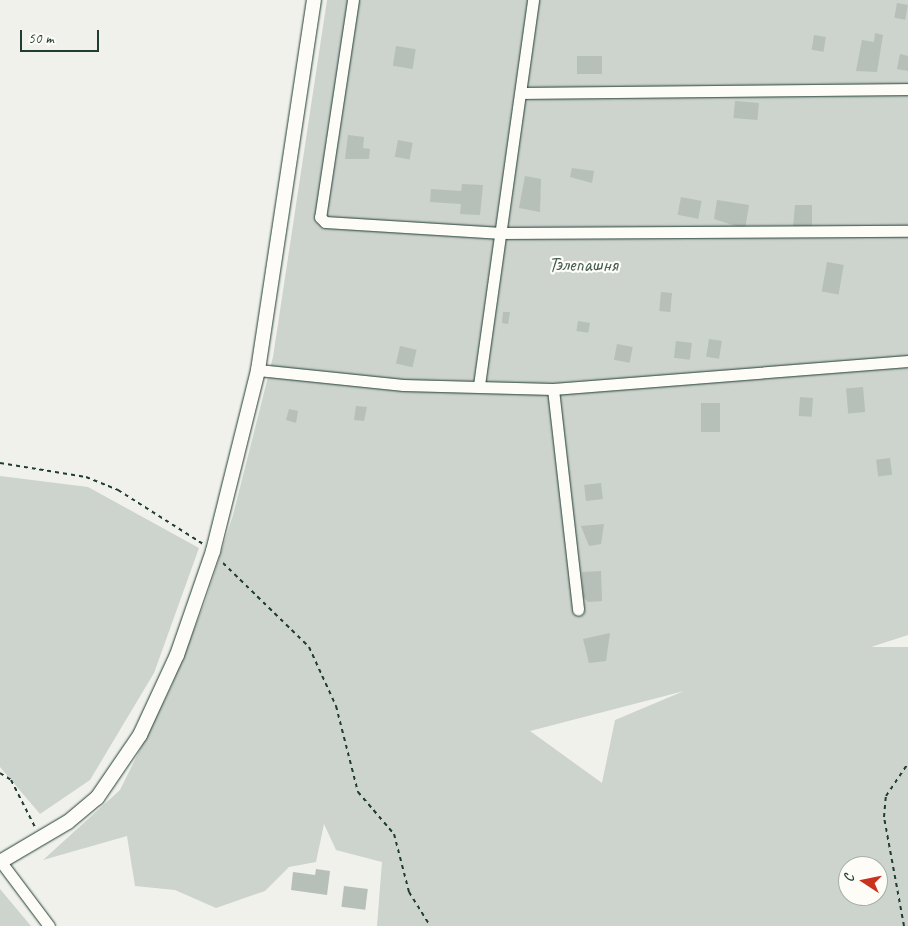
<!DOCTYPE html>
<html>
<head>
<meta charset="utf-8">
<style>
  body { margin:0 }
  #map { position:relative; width:908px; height:926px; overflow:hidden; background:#f0f1eb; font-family:Caveat,sans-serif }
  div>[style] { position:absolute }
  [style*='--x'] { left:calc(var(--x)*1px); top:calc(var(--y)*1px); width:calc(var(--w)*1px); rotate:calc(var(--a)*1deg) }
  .green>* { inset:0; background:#cdd3cd }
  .building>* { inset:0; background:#b6bfb8; transform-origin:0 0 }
  .path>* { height:2px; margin-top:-1px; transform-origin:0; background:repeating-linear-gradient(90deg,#1f3d34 0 4px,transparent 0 8px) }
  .roads { filter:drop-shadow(0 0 1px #1f3d34) drop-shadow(0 0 1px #1f3d34) }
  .minor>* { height:11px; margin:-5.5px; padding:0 5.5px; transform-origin:5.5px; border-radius:5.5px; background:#fdfcf7 }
  .tertiary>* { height:14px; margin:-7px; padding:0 7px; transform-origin:7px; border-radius:7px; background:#fdfcf7 }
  span { translate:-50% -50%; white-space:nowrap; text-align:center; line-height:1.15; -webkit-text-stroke:4.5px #fdfcf7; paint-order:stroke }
  .park-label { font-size:20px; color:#425b53 }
  .north { position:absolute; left:838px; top:856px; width:50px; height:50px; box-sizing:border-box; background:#fdfcf7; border:1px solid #a4b0a9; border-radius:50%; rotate:281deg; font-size:14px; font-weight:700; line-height:20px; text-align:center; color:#1f3d34 }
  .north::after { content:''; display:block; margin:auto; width:18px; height:22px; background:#c8321e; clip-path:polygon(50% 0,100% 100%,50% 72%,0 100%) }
  .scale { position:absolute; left:20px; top:30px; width:79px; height:22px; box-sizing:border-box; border:2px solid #1f3d34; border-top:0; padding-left:6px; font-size:15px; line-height:18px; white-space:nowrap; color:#1f3d34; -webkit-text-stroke:4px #fdfcf7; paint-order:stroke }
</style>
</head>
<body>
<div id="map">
  <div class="green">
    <i style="clip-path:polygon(evenodd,327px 0,908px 0,908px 635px,871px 647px,908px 647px,908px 926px,377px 926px,382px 862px,336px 850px,324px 824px,316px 862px,289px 867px,265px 891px,216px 908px,175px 890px,135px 886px,127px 836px,43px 860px,120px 790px,171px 687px,205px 602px,233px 515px,273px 357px,327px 0,684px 691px,615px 720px,602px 783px,530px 731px,684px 691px,327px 0,848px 866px,878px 866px,878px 896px,848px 896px,848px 866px)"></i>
    <i style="clip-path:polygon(0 476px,88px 487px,199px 548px,154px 673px,90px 780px,40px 814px,0 767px)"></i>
    <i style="clip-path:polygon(0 889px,31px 926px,0 926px)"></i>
  </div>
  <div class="building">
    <i style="left:897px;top:3px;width:11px;height:15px;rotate:10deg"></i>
    <i style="clip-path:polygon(875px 33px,883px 35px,877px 72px,856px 71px,862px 40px,874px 42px)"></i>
    <i style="left:814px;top:35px;width:12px;height:15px;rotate:9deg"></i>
    <i style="left:396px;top:46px;width:20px;height:20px;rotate:9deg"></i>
    <i style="clip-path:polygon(900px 54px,908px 56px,908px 71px,897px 69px)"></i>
    <i style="left:577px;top:56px;width:25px;height:18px"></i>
    <i style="left:735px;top:101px;width:24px;height:17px;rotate:5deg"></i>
    <i style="clip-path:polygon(348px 135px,364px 137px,363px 148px,370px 149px,369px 159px,345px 159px)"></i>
    <i style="left:398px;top:140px;width:15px;height:17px;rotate:11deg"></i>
    <i style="clip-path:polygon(572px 168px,594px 171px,592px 183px,570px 177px)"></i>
    <i style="clip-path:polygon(525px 176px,541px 179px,540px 212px,519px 208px)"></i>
    <i style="clip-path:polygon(462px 184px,483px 185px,480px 215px,460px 214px,461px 204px,430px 202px,431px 189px,461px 191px)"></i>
    <i style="left:681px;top:197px;width:21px;height:18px;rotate:11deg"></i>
    <i style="clip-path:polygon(717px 200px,749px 205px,745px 229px,714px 219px)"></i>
    <i style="clip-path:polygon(795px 205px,812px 205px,812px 229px,793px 228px)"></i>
    <i style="left:827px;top:262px;width:17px;height:30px;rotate:10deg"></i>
    <i style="left:661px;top:292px;width:11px;height:19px;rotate:5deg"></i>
    <i style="clip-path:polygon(503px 312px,510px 312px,508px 324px,502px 323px)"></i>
    <i style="left:578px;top:321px;width:12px;height:10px;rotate:9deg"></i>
    <i style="left:709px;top:339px;width:13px;height:18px;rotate:9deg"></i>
    <i style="left:676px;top:341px;width:16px;height:17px;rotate:7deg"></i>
    <i style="left:617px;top:344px;width:16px;height:16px;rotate:11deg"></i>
    <i style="left:400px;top:346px;width:17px;height:18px;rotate:13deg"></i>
    <i style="left:863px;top:387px;width:25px;height:17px;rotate:85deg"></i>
    <i style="left:800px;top:397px;width:13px;height:19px;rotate:4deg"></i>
    <i style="left:720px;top:403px;width:29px;height:19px;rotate:90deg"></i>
    <i style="clip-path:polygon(356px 406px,367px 407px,364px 421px,354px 420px)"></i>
    <i style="clip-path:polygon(289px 409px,298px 411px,296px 423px,286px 420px)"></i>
    <i style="left:890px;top:458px;width:17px;height:14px;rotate:83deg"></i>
    <i style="left:601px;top:483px;width:16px;height:17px;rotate:83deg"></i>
    <i style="clip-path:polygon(604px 524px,601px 544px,589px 546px,581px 526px)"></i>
    <i style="clip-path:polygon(601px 571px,602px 601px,588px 602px,583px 597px,582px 572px)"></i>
    <i style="clip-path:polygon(610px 633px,606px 661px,589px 663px,583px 639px)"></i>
    <i style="clip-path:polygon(316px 869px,330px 871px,327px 895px,291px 890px,293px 872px,315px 875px)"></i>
    <i style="left:344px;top:886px;width:24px;height:21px;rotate:7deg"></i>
  </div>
  <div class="path">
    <i style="--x:0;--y:463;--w:87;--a:9.2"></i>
    <i style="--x:86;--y:477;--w:35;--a:22"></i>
    <i style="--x:118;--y:490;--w:101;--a:32.4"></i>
    <i style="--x:223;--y:563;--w:120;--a:44.3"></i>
    <i style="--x:309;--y:647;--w:65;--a:65.4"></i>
    <i style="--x:336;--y:706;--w:89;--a:75.7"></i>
    <i style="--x:358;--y:792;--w:55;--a:49.4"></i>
    <i style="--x:394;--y:834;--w:60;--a:75.5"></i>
    <i style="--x:409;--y:892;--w:40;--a:58"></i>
    <i style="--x:0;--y:773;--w:13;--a:32"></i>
    <i style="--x:11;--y:780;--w:55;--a:63"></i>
    <i style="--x:904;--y:926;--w:111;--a:-100.4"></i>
    <i style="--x:884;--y:817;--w:21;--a:-85"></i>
    <i style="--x:886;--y:796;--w:40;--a:-56"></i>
  </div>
  <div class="roads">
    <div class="minor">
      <i style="--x:353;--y:0;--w:219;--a:98.6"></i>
      <i style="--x:320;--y:217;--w:7;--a:45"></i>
      <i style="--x:325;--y:222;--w:173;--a:3.6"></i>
      <i style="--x:498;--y:233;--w:410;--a:-0.3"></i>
      <i style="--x:523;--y:93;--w:385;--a:-0.6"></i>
      <i style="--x:258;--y:370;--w:146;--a:5.9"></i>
      <i style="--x:403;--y:385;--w:150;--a:1.5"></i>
      <i style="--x:553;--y:389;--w:356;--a:-4.5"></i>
      <i style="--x:479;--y:385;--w:389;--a:-82"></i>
      <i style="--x:553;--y:389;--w:222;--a:83.5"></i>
      <i style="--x:1;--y:862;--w:80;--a:53.1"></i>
    </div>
    <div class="tertiary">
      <i style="--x:0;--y:862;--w:79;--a:-30.5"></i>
      <i style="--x:68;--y:822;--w:38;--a:-40"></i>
      <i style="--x:97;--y:798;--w:76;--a:-55.7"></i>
      <i style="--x:140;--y:735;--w:88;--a:-65.2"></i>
      <i style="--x:177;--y:655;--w:110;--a:-70.9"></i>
      <i style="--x:213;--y:551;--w:187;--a:-76"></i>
      <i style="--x:258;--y:370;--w:374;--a:-81.4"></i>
    </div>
  </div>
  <div class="park-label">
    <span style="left:583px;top:264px">Тэлепашня</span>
  </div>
  <div class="north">С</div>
  <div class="scale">50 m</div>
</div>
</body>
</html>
